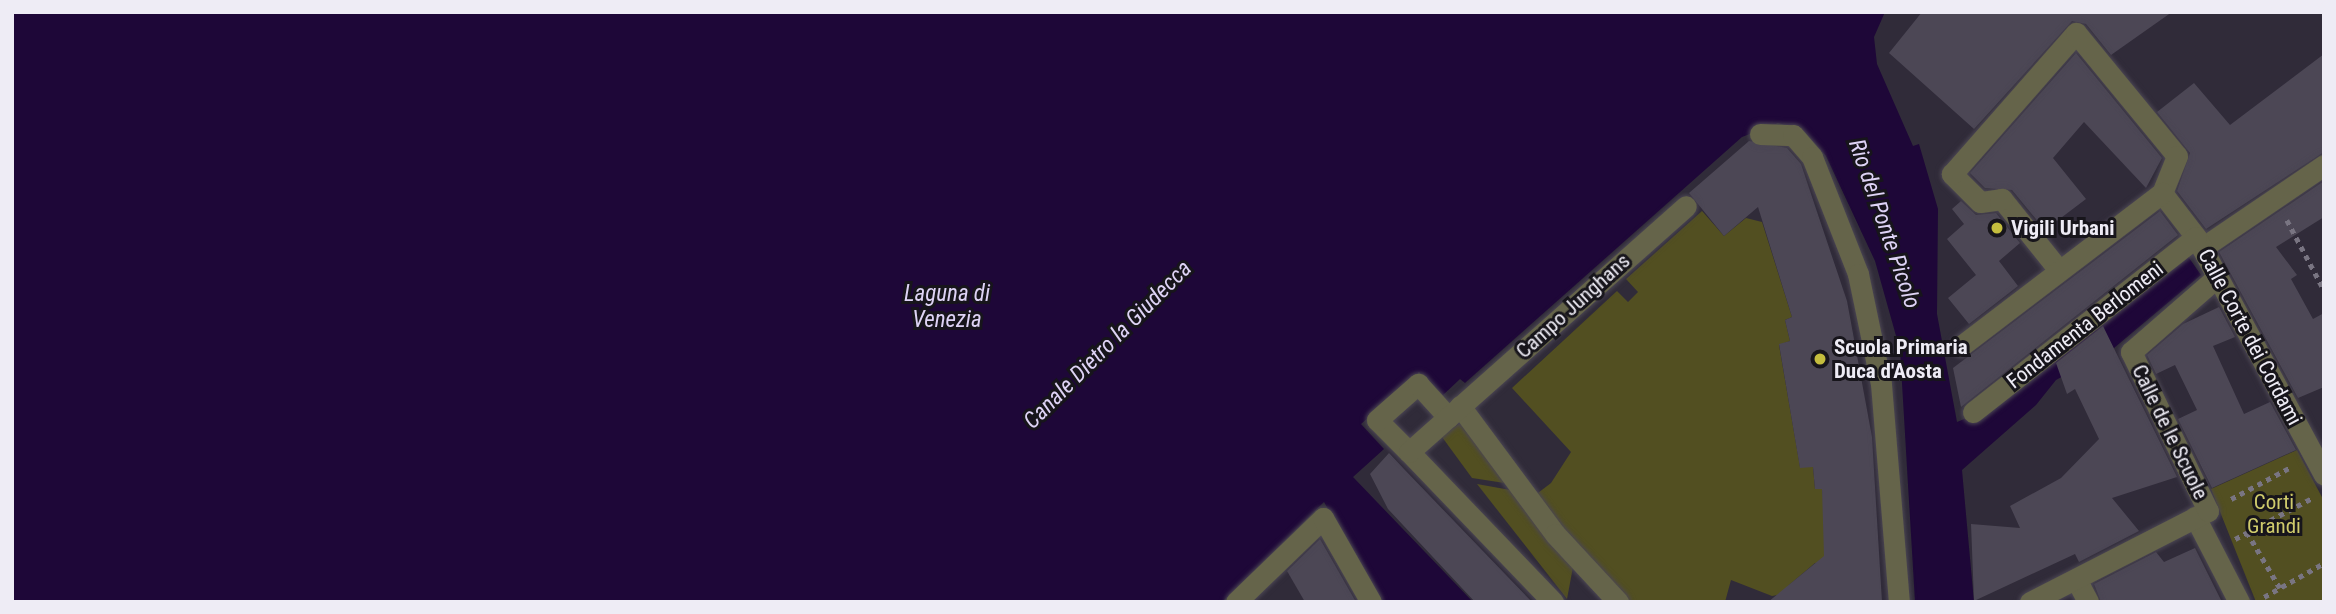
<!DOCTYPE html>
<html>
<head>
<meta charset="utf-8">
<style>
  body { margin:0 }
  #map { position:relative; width:2336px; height:614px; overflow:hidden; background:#302b39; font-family:"Roboto Condensed",sans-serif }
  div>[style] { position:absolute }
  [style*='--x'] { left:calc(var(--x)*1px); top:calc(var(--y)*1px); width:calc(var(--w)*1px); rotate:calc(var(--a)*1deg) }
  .green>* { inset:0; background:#524f21 }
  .water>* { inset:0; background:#1e0738 }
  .building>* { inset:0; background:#4c4755 }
  .path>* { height:4.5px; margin-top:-2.25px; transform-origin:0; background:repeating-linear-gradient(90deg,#797582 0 5px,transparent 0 10px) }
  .roads { filter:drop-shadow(0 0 2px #4b4653) drop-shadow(0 0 2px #4b4653) }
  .street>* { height:21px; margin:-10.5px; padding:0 10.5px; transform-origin:10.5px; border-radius:10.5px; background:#65644a }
  .dots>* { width:19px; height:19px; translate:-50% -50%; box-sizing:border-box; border:4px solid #17151b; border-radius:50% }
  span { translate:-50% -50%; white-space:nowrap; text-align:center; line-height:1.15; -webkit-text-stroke:6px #17151b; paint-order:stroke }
  .poi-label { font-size:21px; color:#eeecf5; font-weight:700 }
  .left { translate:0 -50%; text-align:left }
  .street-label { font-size:21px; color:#eeecf5 }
  .park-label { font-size:21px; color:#cfcb6c }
  .water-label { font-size:23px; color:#ded3f5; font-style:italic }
  .frame { position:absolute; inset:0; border:14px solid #eeecf5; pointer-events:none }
</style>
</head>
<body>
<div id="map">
  <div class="green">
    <i style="clip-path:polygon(1702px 211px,1724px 236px,1746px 218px,1762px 222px,1792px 317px,1785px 320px,1790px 341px,1779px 345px,1800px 467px,1813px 467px,1815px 489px,1822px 489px,1830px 549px,1821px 565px,1815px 563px,1789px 585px,1788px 593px,1772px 596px,1731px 580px,1725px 602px,1631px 602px,1618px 595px,1534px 496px,1551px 483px,1571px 452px,1512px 388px,1617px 291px,1628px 302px,1638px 292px,1626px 279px)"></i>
    <i style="clip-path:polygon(1462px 421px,1511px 484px,1472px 478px,1442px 437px)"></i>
    <i style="clip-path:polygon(2297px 450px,2324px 501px,2324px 600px,2256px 602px,2211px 489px)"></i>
    <i style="clip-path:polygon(1477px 484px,1516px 491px,1573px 567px,1567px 599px)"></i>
  </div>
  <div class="water">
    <i style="clip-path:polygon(12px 12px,1885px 12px,1874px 37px,1877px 64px,1913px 146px,1919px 144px,1938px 209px,1937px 314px,1957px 422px,1974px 415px,2185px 252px,2201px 275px,2114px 348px,2056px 380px,2036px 405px,1962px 470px,1974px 602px,1915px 602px,1900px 350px,1875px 261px,1826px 156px,1804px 131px,1778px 123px,1742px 137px,1465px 383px,1460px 379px,1443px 395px,1419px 372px,1361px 424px,1384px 449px,1353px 477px,1473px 602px,1381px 602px,1324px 502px,1222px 602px,12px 602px)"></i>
  </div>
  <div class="building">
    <i style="clip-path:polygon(1922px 12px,2172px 12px,2111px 55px,2086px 24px,2072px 21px,1974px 129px,1889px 53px)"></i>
    <i style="clip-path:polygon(2076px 53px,2162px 158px,2146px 188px,2084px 122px,2053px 158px,2086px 199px,2045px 230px,2012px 190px,1985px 188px,1970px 173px)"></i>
    <i style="clip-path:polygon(2324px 54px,2324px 152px,2206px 229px,2177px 191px,2190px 153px,2157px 112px,2194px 83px,2230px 125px)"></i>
    <i style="clip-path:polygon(1749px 141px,1787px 148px,1801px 164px,1847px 301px,1872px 437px,1882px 602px,1768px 602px,1824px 556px,1822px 489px,1815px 489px,1813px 467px,1800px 468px,1779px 344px,1790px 341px,1785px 320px,1792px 317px,1758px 207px,1724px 236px,1689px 193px)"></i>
    <i style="clip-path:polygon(2324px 181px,2324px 217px,2276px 247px,2297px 275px,2291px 279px,2313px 319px,2324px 313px,2324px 387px,2298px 398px,2219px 252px)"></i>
    <i style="clip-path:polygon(1961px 201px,1976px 215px,1996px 213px,2020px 243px,1999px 261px,2018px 286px,1969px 324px,1948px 298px,1976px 275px,1947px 239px,1964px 224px,1952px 209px)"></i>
    <i style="clip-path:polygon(2160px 211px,2178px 235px,1961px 407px,1953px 368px)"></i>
    <i style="clip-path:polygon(2219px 307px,2235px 337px,2213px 346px,2244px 414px,2270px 402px,2296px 450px,2212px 488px,2178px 419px,2197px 410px,2175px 365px,2156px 374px,2147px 355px,2183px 324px)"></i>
    <i style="clip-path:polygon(2103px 326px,2177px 477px,2112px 498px,2139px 531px,2079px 562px,2075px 554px,1974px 601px,1971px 524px,2020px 528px,2010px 506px,2061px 478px,2099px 439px,2075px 389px,2067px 394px,2056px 363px)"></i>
    <i style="clip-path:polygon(1389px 453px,1404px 469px,1532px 602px,1475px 602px,1388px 509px,1370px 474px)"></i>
    <i style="clip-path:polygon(1320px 539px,1356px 602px,1305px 602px,1287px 571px)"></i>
    <i style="clip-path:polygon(2195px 548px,2222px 602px,2101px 602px,2094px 584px,2156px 552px,2164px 562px)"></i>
  </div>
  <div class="path">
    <i style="--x:2287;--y:220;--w:79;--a:62.1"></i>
    <i style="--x:2231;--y:499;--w:68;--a:-28.1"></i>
    <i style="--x:2247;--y:532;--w:65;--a:59.5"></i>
    <i style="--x:2235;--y:539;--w:89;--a:-28"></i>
    <i style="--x:2264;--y:597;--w:69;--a:-29.5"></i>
  </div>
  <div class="roads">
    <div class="street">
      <i style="--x:1760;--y:134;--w:33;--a:2"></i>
      <i style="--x:1793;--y:135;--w:29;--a:49"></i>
      <i style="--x:1812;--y:157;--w:126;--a:68.5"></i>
      <i style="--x:1858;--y:274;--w:112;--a:78.2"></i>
      <i style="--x:1881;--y:384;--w:219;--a:85.3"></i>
      <i style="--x:2202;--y:248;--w:148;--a:-34.2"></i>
      <i style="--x:2058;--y:269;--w:90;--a:-128.7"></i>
      <i style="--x:2002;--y:199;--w:22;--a:172"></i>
      <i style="--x:1980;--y:202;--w:40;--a:-135"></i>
      <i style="--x:1952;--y:174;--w:188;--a:-48.7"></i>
      <i style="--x:2076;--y:33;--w:159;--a:50.6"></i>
      <i style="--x:2177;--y:156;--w:40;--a:112"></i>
      <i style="--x:2162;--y:193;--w:56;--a:52.3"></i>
      <i style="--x:2196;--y:237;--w:270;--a:61.7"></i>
      <i style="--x:1961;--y:346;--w:253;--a:-37.3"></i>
      <i style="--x:1460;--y:406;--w:159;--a:53.4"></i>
      <i style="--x:1555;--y:534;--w:93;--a:47.2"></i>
      <i style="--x:1973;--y:412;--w:283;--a:-38.1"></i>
      <i style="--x:1409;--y:452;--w:45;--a:-135"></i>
      <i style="--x:1377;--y:420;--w:55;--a:-41.3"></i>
      <i style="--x:1418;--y:384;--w:45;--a:47.7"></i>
      <i style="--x:2195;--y:517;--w:96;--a:62.6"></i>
      <i style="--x:2076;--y:579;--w:26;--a:62"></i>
      <i style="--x:1236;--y:602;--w:121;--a:-44"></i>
      <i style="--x:1323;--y:518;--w:97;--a:60.3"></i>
      <i style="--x:1553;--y:602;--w:208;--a:-133.8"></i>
      <i style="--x:1409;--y:452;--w:370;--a:-41.6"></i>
      <i style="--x:2030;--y:602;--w:200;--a:-27.1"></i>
      <i style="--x:2208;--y:511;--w:177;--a:-115.8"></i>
      <i style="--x:2131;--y:352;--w:114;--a:-41.1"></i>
    </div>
  </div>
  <div class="dots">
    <i style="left:1997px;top:228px;background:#c4bd3e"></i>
    <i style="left:1820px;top:359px;background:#c4bd3e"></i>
  </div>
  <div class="poi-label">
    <span class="left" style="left:2011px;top:228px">Vigili Urbani</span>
    <span class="left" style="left:1834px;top:359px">Scuola Primaria<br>Duca d'Aosta</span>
  </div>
  <div class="street-label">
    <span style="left:1573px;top:306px;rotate:-42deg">Campo Junghans</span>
    <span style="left:2085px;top:325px;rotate:-38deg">Fondamenta Berlomeni</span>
    <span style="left:2250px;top:337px;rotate:62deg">Calle Corte dei Cordami</span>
    <span style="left:2170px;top:432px;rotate:64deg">Calle de le Scuole</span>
  </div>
  <div class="park-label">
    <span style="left:2274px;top:514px">Corti<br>Grandi</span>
  </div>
  <div class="water-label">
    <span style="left:1884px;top:224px;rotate:71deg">Rio del Ponte Picolo</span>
    <span style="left:947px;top:307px">Laguna di<br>Venezia</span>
    <span style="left:1108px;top:345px;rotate:-45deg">Canale Dietro la Giudecca</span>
  </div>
  <div class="frame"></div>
</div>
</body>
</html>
